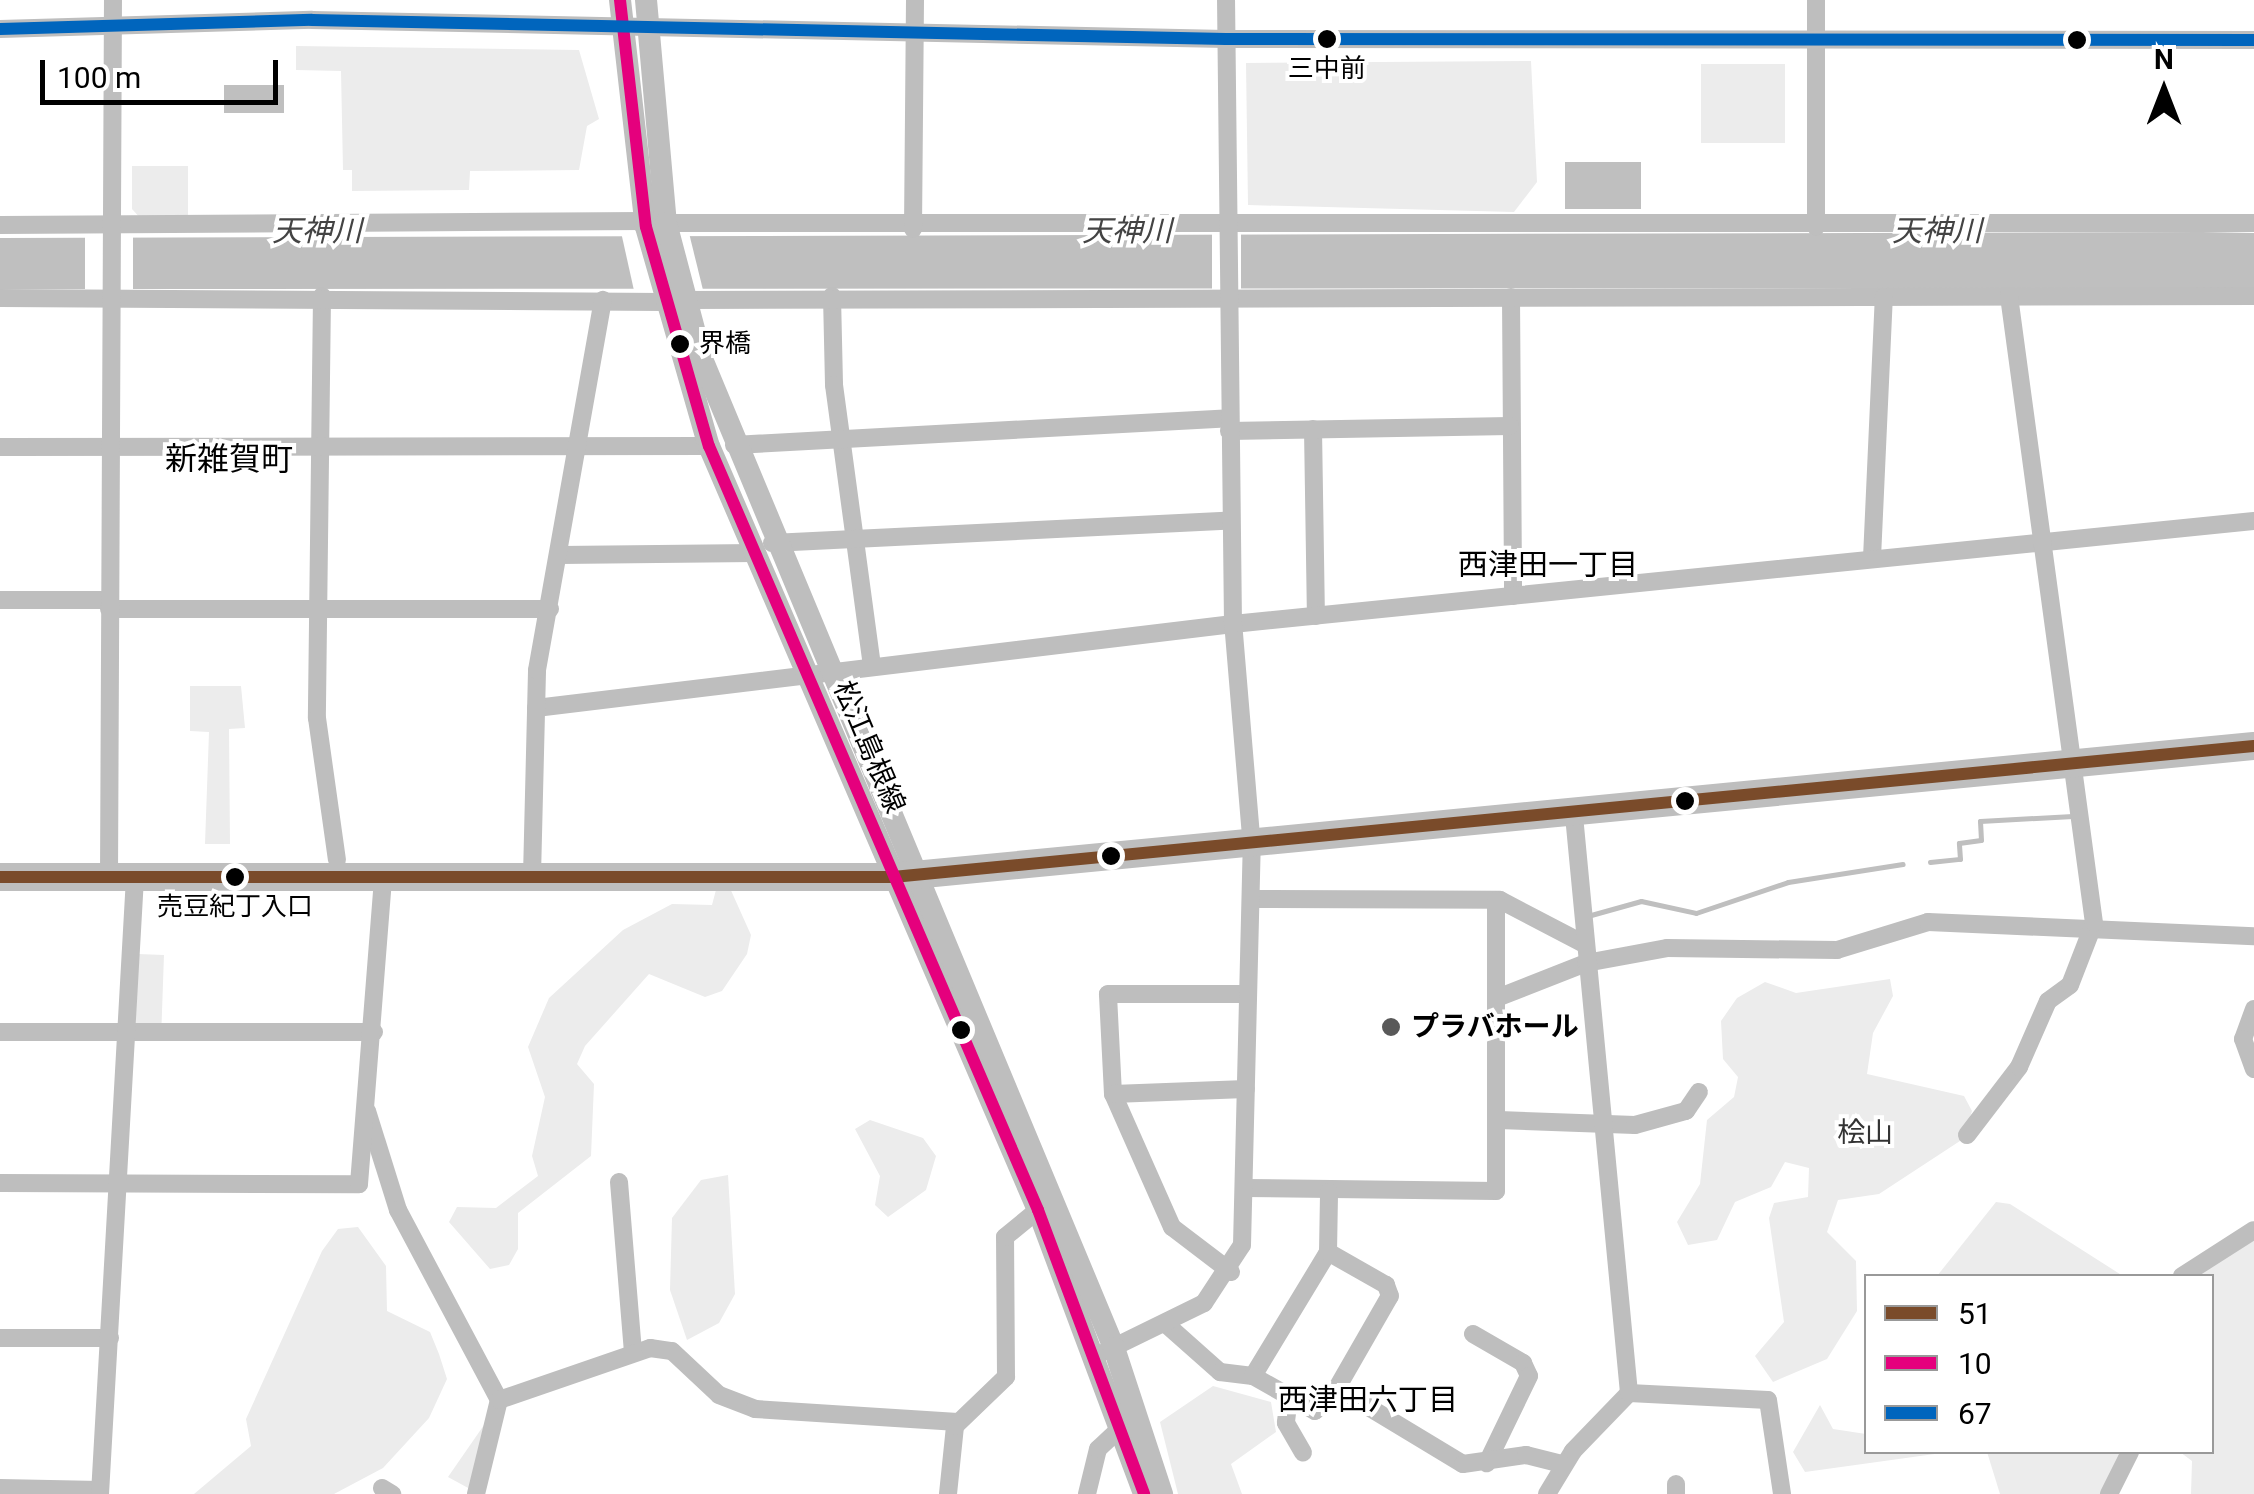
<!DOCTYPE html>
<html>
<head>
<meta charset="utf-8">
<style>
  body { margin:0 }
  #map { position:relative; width:2254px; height:1494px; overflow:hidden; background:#fff; font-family:Roboto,"Noto Sans JP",sans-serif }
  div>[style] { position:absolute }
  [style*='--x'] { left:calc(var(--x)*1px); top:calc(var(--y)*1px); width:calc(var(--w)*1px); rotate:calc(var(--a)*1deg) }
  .green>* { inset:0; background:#ececec; transform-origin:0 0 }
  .water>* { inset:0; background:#bfbfbf; transform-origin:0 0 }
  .pier>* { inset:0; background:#fff; transform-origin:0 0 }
  .stream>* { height:5px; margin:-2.5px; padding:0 2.5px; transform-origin:2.5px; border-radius:2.5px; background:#bfbfbf }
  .minor>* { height:18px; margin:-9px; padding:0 9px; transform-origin:9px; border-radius:9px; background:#bebebe }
  .major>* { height:22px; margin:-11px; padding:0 11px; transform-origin:11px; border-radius:11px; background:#bebebe }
  .highway>* { height:28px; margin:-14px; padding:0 14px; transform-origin:14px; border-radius:14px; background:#bebebe }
  .bus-1>* { height:12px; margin:-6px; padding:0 6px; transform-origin:6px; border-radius:6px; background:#7a4b2a }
  .bus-2>* { height:12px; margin:-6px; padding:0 6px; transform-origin:6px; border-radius:6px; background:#e5007d }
  .bus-3>* { height:12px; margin:-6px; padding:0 6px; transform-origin:6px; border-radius:6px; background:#0065bd }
  .dots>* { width:28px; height:28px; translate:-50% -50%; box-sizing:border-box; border:5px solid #fff; border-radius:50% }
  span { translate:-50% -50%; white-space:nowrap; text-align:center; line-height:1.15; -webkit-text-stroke:8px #fff; paint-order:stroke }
  .bus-label { font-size:26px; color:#000 }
  .left { translate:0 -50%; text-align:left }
  .street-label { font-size:28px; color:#000 }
  .poi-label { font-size:28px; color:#000; font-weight:700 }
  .park-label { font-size:28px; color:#333 }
  .water-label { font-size:30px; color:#444; font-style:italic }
  .neighbourhood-label { font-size:30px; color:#000 }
  .quarter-label { font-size:32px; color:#000 }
  .legend { position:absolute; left:1864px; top:1274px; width:350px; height:180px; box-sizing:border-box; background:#fff; border:2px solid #999; margin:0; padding:12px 18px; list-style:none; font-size:30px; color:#000 }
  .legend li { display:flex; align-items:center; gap:20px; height:50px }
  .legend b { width:50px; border:2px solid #999 }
  .north { position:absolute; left:2114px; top:40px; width:100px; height:100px; -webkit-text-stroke:8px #fff; paint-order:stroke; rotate:0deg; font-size:28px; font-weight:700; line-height:40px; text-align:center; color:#000 }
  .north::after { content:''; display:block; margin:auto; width:35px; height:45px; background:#000; clip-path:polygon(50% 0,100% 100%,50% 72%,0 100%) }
  .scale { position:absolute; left:40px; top:60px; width:238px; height:45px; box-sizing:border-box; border:5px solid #000; border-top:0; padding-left:12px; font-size:30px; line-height:35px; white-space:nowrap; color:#000; -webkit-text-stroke:8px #fff; paint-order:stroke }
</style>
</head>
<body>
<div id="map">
  <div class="green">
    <i style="clip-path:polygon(296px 46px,579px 50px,599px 119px,587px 126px,579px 170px,470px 171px,469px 190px,352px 191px,352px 170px,343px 170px,341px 71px,296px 70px)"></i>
    <i style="clip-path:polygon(1531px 61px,1537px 182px,1514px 212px,1248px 205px,1246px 63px)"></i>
    <i style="left:1701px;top:64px;width:84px;height:79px"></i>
    <i style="clip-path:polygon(132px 166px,188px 166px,188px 218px,141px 219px,132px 209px)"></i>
    <i style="clip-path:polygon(190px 686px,241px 686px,245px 728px,229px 729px,230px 844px,205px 844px,209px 732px,190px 731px)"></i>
    <i style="clip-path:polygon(717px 886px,729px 886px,751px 935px,747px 954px,722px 991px,705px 997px,649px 974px,585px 1046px,577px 1064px,594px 1084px,591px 1156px,518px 1213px,518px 1249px,509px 1265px,490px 1269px,449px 1222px,457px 1207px,496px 1208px,538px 1176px,532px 1156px,545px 1097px,528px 1047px,549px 998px,623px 930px,672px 904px,712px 905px)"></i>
    <i style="left:138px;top:954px;width:26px;height:72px;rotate:2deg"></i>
    <i style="clip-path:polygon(1890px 979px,1893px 996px,1873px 1033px,1867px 1074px,1964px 1096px,1972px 1111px,1963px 1139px,1879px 1194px,1838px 1200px,1827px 1232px,1856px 1261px,1857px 1311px,1827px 1359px,1773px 1382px,1755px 1356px,1784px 1322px,1769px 1218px,1774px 1203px,1808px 1197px,1809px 1168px,1785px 1162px,1771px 1187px,1735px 1202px,1717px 1240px,1688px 1245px,1677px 1222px,1700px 1184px,1707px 1120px,1734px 1097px,1738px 1077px,1723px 1059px,1721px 1021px,1737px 998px,1765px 982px,1796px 993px)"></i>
    <i style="clip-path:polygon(870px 1120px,923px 1138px,936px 1156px,926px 1190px,888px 1217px,875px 1205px,880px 1176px,855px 1129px)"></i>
    <i style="clip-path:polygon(728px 1175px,735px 1294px,719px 1323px,687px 1340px,670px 1290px,672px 1218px,701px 1180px)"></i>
    <i style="clip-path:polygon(1996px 1202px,2010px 1204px,2123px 1276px,1937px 1276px)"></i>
    <i style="clip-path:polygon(358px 1227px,386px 1266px,387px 1311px,430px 1332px,439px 1354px,447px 1379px,429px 1418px,383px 1468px,334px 1494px,194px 1494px,251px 1446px,246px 1419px,322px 1251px,338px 1229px)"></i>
    <i style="clip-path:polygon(2254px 1234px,2254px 1494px,2191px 1494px,2192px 1461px,2180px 1452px,2212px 1452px,2212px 1276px,2198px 1276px)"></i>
    <i style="clip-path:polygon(1213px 1386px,1271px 1402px,1276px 1432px,1231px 1464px,1242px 1494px,1178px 1494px,1160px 1422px)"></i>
    <i style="clip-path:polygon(1820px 1405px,1833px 1429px,1866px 1434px,1866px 1452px,1949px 1452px,1805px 1472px,1793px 1452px)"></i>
    <i style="clip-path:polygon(484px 1425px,484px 1428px,470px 1489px,448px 1477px)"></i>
    <i style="clip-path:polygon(1987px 1452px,2126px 1452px,2102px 1494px,2000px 1494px)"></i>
  </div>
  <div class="water">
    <i style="left:284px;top:85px;width:28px;height:60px;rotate:90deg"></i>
    <i style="left:1565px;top:162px;width:76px;height:47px"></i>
    <i style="clip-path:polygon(2202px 232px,2254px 233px,2254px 288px,0 289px,0 238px)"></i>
  </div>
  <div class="pier">
    <i style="left:1212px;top:231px;width:29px;height:61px"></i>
    <i style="clip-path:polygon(621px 232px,689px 233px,704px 294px,635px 295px)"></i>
    <i style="left:85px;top:233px;width:48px;height:61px"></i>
  </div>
  <div class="stream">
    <i style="--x:1930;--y:862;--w:30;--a:-6"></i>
    <i style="--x:1960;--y:859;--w:16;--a:-94"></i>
    <i style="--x:1959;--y:843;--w:22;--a:-8"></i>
    <i style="--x:1981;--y:840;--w:19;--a:-93"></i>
    <i style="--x:1980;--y:821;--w:93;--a:-3.1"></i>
    <i style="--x:1591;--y:915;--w:52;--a:-15.6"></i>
    <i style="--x:1641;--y:901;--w:56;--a:12.3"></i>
    <i style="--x:1696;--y:913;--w:97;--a:-18.6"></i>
    <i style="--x:1788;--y:882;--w:116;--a:-8.9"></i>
  </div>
  <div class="minor">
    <i style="--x:1816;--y:0;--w:227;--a:90"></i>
    <i style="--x:0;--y:29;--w:312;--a:-1.7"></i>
    <i style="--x:312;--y:20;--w:914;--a:1.19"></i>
    <i style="--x:1226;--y:39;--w:1028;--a:0.06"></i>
    <i style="--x:666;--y:223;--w:1588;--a:0"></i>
    <i style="--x:0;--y:225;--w:645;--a:-0.36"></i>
    <i style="--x:913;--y:229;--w:229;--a:-89.5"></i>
    <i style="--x:322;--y:296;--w:422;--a:90.7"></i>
    <i style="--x:317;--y:718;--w:143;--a:82"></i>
    <i style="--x:832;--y:296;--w:89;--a:88.7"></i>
    <i style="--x:834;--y:385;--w:283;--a:82.3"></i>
    <i style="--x:1511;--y:297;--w:299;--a:89.6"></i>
    <i style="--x:0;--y:298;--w:664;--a:0.35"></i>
    <i style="--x:684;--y:300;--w:1570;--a:-0.15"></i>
    <i style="--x:1313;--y:429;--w:187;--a:89.1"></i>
    <i style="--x:1229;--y:431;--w:281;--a:-1"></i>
    <i style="--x:734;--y:445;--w:496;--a:-3.1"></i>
    <i style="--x:0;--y:447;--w:709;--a:-0.08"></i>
    <i style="--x:772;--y:543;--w:459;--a:-2.8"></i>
    <i style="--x:560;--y:555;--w:195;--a:-0.6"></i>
    <i style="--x:1872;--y:558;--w:261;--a:-87.4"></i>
    <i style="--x:0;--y:600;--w:109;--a:0"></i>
    <i style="--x:109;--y:609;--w:441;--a:0"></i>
    <i style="--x:536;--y:708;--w:702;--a:-6.87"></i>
    <i style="--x:1233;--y:624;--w:1026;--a:-5.76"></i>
    <i style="--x:532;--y:876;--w:206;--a:-88.6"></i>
    <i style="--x:537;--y:670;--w:376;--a:-79.9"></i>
    <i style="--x:109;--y:878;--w:878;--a:-89.74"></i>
    <i style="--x:1251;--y:899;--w:249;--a:0.2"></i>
    <i style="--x:1500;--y:900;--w:95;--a:27.6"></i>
    <i style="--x:1497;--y:998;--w:96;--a:-21.5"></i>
    <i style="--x:1586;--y:963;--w:82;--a:-10.5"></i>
    <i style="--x:1667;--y:948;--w:170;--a:0.7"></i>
    <i style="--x:1837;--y:950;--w:95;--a:-17.1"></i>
    <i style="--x:1928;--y:922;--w:326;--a:2.5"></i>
    <i style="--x:2254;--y:1009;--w:32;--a:110"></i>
    <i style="--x:2243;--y:1039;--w:32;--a:70"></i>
    <i style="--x:0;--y:1032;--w:374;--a:0"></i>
    <i style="--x:1113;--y:1094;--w:100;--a:-92.9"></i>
    <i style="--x:1108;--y:994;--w:140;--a:0"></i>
    <i style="--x:367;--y:1111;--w:104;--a:72.6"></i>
    <i style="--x:398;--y:1210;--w:215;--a:62"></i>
    <i style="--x:1499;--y:1120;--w:136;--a:2.1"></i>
    <i style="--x:1635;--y:1125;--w:53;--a:-15.4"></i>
    <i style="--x:1686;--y:1111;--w:23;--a:-56"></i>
    <i style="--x:1967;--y:1135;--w:86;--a:-52.6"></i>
    <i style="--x:2019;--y:1067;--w:72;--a:-66.3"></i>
    <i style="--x:2048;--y:1001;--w:27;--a:-36"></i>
    <i style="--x:2070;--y:985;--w:66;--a:-68.8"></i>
    <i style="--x:2094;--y:923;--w:633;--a:-97.72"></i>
    <i style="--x:619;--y:1182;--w:171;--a:85.3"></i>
    <i style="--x:0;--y:1183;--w:359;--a:0.2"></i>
    <i style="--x:359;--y:1184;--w:308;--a:-85.5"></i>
    <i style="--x:1244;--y:1188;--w:252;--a:0.7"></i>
    <i style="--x:1496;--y:1191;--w:291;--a:-90"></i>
    <i style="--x:1231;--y:1272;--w:74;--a:-142.7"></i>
    <i style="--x:1172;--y:1227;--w:145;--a:-113.9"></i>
    <i style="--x:1113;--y:1094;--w:133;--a:-2.2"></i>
    <i style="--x:2182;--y:1276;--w:85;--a:-32.6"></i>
    <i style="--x:1167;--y:1325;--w:71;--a:41.6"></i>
    <i style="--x:1220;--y:1372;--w:33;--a:7"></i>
    <i style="--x:1253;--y:1376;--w:145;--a:-58.8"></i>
    <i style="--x:1328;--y:1252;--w:60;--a:-89"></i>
    <i style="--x:1473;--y:1334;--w:58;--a:30.1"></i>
    <i style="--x:1523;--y:1363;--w:14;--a:65"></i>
    <i style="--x:1529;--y:1376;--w:97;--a:115.8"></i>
    <i style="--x:0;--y:1338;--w:110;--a:0"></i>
    <i style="--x:1106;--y:1351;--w:109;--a:-26.1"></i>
    <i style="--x:1204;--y:1303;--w:69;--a:-56.8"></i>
    <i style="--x:1242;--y:1245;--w:397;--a:-88.6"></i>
    <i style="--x:1252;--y:848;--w:225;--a:-94.8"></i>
    <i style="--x:1233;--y:624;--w:624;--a:-90.64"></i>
    <i style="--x:1253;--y:1376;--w:71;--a:29.4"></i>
    <i style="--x:1315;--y:1411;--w:32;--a:-46"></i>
    <i style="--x:1337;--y:1388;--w:106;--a:-60.1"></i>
    <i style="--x:1390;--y:1296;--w:12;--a:-110"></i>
    <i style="--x:1386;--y:1285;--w:67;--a:-150.4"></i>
    <i style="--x:1337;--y:1388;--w:147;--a:31.1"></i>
    <i style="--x:1463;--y:1464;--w:64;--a:-8.1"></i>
    <i style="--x:1526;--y:1455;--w:38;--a:14"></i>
    <i style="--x:1629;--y:1393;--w:139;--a:2.9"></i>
    <i style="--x:1768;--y:1400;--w:95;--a:81.5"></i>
    <i style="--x:1289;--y:1397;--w:26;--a:97"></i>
    <i style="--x:1286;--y:1423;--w:34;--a:60"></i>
    <i style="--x:1676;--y:1484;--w:10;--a:90"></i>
    <i style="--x:0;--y:1488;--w:100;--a:1.1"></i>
    <i style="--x:382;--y:1488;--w:12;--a:31"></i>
    <i style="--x:100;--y:1494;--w:617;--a:-86.75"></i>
    <i style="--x:476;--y:1494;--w:97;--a:-76.3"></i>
    <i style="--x:499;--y:1400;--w:160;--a:-19"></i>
    <i style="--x:650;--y:1348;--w:22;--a:8"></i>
    <i style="--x:672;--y:1351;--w:64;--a:43.1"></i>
    <i style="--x:719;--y:1395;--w:39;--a:21"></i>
    <i style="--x:755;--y:1409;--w:203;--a:3.7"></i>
    <i style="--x:948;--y:1494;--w:68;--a:-84.1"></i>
    <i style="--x:955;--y:1426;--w:71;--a:-43.9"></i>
    <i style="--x:1006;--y:1377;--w:140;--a:-90.4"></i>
    <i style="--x:1005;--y:1237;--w:43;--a:-39.3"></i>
    <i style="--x:1087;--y:1494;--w:46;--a:-76.3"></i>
    <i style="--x:1098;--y:1449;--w:34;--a:-43"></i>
    <i style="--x:1547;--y:1494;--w:50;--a:-58.8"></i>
    <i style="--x:1573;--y:1451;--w:81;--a:-46"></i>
    <i style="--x:1629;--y:1393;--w:581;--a:-95.44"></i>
    <i style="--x:2109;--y:1494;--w:47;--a:-63.4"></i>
  </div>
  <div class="major">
    <i style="--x:620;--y:0;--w:228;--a:83.5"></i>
    <i style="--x:646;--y:227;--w:228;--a:74"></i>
    <i style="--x:709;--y:446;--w:832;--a:66.7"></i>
    <i style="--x:1038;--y:1210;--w:303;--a:69.5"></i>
    <i style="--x:646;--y:0;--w:224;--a:84.9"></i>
    <i style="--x:666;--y:223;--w:141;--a:75.2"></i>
    <i style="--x:702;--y:359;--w:1071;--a:67.38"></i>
    <i style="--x:1114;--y:1348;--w:154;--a:71.8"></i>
  </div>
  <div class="highway">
    <i style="--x:0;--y:877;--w:893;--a:0"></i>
    <i style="--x:893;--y:877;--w:1367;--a:-5.5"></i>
  </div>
  <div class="bus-1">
    <i style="--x:0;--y:877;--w:893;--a:0"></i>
    <i style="--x:893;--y:877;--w:1367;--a:-5.5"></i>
  </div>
  <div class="bus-2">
    <i style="--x:620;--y:0;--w:228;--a:83.5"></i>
    <i style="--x:646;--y:227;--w:228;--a:74"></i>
    <i style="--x:709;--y:446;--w:832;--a:66.7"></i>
    <i style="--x:1038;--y:1210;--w:303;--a:69.5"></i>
  </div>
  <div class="bus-3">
    <i style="--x:0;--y:29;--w:312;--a:-1.7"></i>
    <i style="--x:312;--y:20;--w:914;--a:1.19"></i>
    <i style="--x:1226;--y:39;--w:1028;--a:0.06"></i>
  </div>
  <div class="dots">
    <i style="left:1327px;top:39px;background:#000"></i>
    <i style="left:2077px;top:40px;background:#000"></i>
    <i style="left:680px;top:344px;background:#000"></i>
    <i style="left:1685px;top:801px;background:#000"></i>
    <i style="left:1111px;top:856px;background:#000"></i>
    <i style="left:235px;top:877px;background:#000"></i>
    <i style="left:1391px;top:1027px;background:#595959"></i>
    <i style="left:961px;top:1030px;background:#000"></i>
  </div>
  <div class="bus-label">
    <span style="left:1327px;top:69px">三中前</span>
    <span class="left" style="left:699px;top:344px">界橋</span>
    <span style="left:235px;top:907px">売豆紀丁入口</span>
  </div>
  <div class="street-label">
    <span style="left:869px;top:747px;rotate:67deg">松江島根線</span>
  </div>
  <div class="poi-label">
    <span class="left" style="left:1411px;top:1027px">プラバホール</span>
  </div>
  <div class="park-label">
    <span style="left:1865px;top:1133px">桧山</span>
  </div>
  <div class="water-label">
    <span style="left:317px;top:231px">天神川</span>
    <span style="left:1127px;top:231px">天神川</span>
    <span style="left:1937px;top:231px">天神川</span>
  </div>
  <div class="neighbourhood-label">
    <span style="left:1548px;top:565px">西津田一丁目</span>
    <span style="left:1368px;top:1400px">西津田六丁目</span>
  </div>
  <div class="quarter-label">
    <span style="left:229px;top:459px">新雑賀町</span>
  </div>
  <ul class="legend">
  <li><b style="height:12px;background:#7a4b2a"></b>51</li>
  <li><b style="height:12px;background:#e5007d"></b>10</li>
  <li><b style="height:12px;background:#0065bd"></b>67</li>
  </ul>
  <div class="north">N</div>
  <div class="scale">100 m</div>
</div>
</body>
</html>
